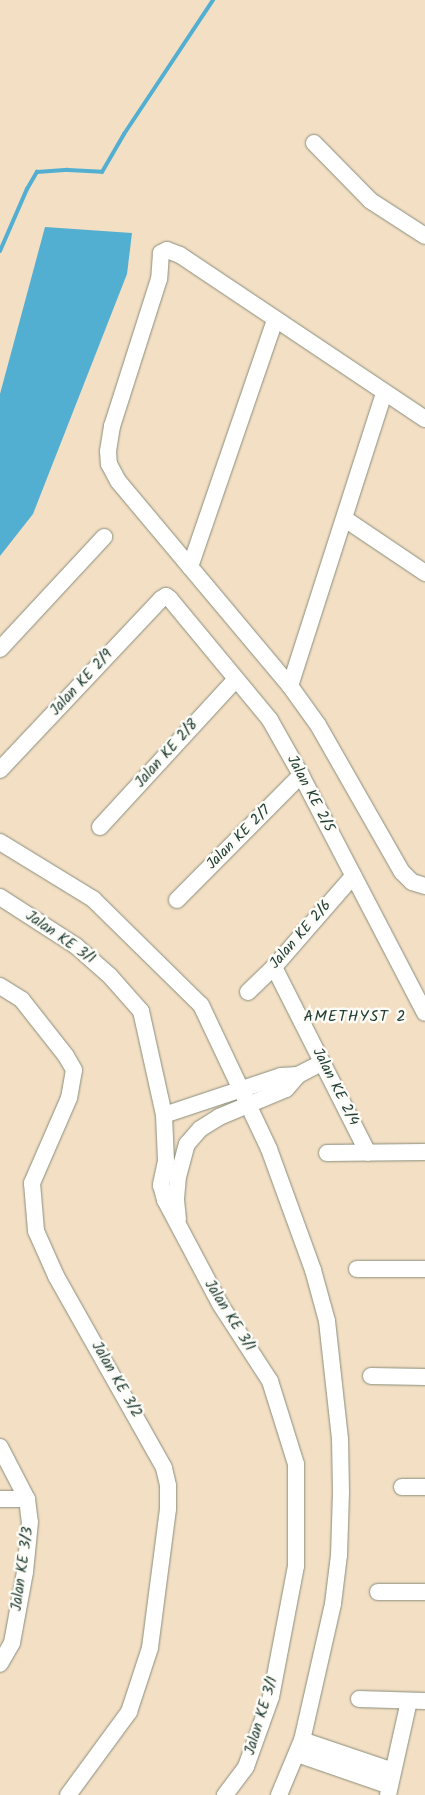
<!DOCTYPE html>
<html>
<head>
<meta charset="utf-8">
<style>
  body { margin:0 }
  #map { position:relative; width:425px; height:1795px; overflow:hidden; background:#f3dfc4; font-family:Kalam,sans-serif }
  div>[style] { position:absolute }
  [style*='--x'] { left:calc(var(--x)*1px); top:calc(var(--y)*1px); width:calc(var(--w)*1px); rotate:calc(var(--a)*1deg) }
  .water>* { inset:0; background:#53afd1 }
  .stream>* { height:4px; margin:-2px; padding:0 2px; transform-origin:2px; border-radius:2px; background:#53afd1 }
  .roads { filter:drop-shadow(0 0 1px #898e7c) drop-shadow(0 0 1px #898e7c) }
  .minor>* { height:16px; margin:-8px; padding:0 8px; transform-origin:8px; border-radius:8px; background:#fff }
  span { translate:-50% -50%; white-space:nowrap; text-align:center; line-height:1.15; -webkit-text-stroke:5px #fdfcf7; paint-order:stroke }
  .street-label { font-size:15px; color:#1f3d34 }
  .neighbourhood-label { font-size:16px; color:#1f3d34; letter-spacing:1px }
</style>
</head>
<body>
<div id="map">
  <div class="water">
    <i style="clip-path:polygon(45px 227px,132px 233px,127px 274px,33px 514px,0 556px,0 394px)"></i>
  </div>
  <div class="stream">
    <i style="--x:0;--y:251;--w:68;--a:-66.5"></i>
    <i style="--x:27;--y:189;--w:20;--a:-60"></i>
    <i style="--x:37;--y:172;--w:31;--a:-4"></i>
    <i style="--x:68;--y:170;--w:34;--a:3"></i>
    <i style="--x:102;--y:172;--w:44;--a:-59.9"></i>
    <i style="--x:124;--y:134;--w:161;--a:-56.4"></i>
  </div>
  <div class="roads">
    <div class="minor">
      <i style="--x:314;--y:143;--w:81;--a:45.5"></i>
      <i style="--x:371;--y:201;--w:64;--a:32.9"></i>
      <i style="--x:425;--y:419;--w:295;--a:-146.2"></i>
      <i style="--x:180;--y:255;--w:14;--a:-159"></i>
      <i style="--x:167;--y:250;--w:7;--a:153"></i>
      <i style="--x:161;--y:253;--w:26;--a:94"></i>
      <i style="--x:159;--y:279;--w:154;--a:107.7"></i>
      <i style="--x:112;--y:426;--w:25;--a:99"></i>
      <i style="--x:108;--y:451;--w:13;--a:86"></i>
      <i style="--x:109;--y:464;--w:19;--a:62"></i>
      <i style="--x:118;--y:481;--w:268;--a:50"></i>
      <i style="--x:290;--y:686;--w:48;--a:54.3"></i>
      <i style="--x:318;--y:725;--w:169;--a:60.3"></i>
      <i style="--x:402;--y:872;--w:14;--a:45"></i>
      <i style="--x:412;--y:882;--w:14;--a:17"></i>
      <i style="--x:345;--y:519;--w:97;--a:34"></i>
      <i style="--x:190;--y:567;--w:261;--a:-71"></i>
      <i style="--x:0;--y:649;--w:153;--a:-47.1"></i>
      <i style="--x:290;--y:686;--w:308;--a:-72.2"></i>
      <i style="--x:0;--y:770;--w:235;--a:-46.7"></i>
      <i style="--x:161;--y:599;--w:6;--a:-31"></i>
      <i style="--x:166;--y:596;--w:5;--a:37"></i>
      <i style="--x:170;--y:599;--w:157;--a:50.4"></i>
      <i style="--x:270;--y:720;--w:63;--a:60.6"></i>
      <i style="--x:301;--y:775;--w:268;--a:62.5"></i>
      <i style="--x:100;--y:827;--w:200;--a:-47.4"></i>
      <i style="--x:0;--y:842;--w:109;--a:31.5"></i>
      <i style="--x:93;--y:899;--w:151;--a:44.5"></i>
      <i style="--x:201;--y:1005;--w:159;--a:64.7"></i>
      <i style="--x:269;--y:1149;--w:129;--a:70"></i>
      <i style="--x:313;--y:1270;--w:53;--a:74.6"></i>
      <i style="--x:327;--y:1321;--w:119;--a:83.7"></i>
      <i style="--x:340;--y:1439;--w:53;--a:88.9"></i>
      <i style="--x:341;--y:1492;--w:63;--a:91.8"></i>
      <i style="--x:339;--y:1555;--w:49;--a:97"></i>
      <i style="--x:333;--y:1604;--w:139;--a:102.8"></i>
      <i style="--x:302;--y:1740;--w:60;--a:112.7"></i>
      <i style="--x:0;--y:897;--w:90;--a:32.8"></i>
      <i style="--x:76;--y:946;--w:45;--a:41.4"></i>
      <i style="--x:110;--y:976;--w:47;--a:48.5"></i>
      <i style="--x:141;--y:1011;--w:107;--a:77.5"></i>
      <i style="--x:164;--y:1115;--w:46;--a:87.5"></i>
      <i style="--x:166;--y:1161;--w:25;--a:102"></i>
      <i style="--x:161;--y:1185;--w:16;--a:75"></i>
      <i style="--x:165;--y:1200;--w:118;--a:62.1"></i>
      <i style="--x:220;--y:1304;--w:92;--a:57"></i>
      <i style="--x:270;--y:1381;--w:87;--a:72.6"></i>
      <i style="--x:296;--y:1464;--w:102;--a:90"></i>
      <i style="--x:296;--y:1566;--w:133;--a:100.8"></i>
      <i style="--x:271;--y:1697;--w:74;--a:109.7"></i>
      <i style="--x:246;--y:1767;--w:35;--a:127"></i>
      <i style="--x:177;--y:900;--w:176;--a:-45.2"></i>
      <i style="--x:274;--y:967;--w:208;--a:63.2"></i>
      <i style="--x:0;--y:986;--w:26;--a:32"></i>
      <i style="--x:22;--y:1000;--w:71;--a:51.8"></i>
      <i style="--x:66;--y:1056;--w:16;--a:60"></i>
      <i style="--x:74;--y:1070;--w:28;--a:100"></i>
      <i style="--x:69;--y:1098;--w:93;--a:113.5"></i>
      <i style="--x:32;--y:1183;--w:48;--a:85.2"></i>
      <i style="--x:36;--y:1231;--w:49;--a:66"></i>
      <i style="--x:56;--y:1276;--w:220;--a:60.6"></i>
      <i style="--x:164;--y:1468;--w:18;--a:77"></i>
      <i style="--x:168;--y:1486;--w:23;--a:90"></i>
      <i style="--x:168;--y:1509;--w:140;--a:97.4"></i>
      <i style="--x:150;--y:1648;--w:67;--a:108.2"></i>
      <i style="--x:129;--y:1712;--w:103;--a:126.3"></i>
      <i style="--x:248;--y:992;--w:36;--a:-44"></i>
      <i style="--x:274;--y:967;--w:121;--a:-49"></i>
      <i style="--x:164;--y:1115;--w:123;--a:-18.4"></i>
      <i style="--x:281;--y:1076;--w:17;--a:-3"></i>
      <i style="--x:327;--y:1153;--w:98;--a:-0.6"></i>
      <i style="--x:178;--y:1219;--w:20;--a:-96"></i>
      <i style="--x:176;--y:1199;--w:22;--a:-85"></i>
      <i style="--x:178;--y:1177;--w:34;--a:-75"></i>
      <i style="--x:187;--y:1144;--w:20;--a:-49"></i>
      <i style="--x:200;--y:1129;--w:22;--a:-32"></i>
      <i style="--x:219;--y:1117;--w:73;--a:-22.7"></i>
      <i style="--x:286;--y:1089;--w:18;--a:-49"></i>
      <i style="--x:298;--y:1075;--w:27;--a:-27"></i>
      <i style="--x:357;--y:1269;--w:68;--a:0"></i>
      <i style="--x:371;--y:1376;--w:54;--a:1.1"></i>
      <i style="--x:0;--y:1447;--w:59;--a:62.6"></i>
      <i style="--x:27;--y:1499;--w:23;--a:83"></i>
      <i style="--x:30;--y:1522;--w:50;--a:95.7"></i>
      <i style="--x:25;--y:1572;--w:72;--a:100.4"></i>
      <i style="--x:12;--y:1643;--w:24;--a:120"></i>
      <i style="--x:402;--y:1487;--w:23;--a:0"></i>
      <i style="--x:0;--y:1499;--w:27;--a:0"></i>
      <i style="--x:378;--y:1592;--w:47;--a:0"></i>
      <i style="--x:359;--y:1699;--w:66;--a:1.7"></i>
      <i style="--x:302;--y:1740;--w:96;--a:18.8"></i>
      <i style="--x:297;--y:1754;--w:98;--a:19"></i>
      <i style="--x:388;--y:1795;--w:96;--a:-77.4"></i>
    </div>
  </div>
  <div class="street-label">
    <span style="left:82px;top:683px;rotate:-47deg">Jalan KE 2/9</span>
    <span style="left:167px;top:754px;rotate:-48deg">Jalan KE 2/8</span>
    <span style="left:310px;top:794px;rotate:62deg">Jalan KE 2/5</span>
    <span style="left:239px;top:838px;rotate:-45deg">Jalan KE 2/7</span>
    <span style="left:301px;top:935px;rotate:-49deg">Jalan KE 2/6</span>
    <span style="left:60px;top:938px;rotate:35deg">Jalan KE 3/1</span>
    <span style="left:335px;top:1087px;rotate:63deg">Jalan KE 2/4</span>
    <span style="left:229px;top:1316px;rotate:58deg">Jalan KE 3/1</span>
    <span style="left:116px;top:1380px;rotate:60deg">Jalan KE 3/2</span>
    <span style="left:23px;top:1569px;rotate:-82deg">Jalan KE 3/3</span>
    <span style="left:262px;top:1716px;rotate:-73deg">Jalan KE 3/1</span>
  </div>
  <div class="neighbourhood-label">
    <span style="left:355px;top:1017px">AMETHYST 2</span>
  </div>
</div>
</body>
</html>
